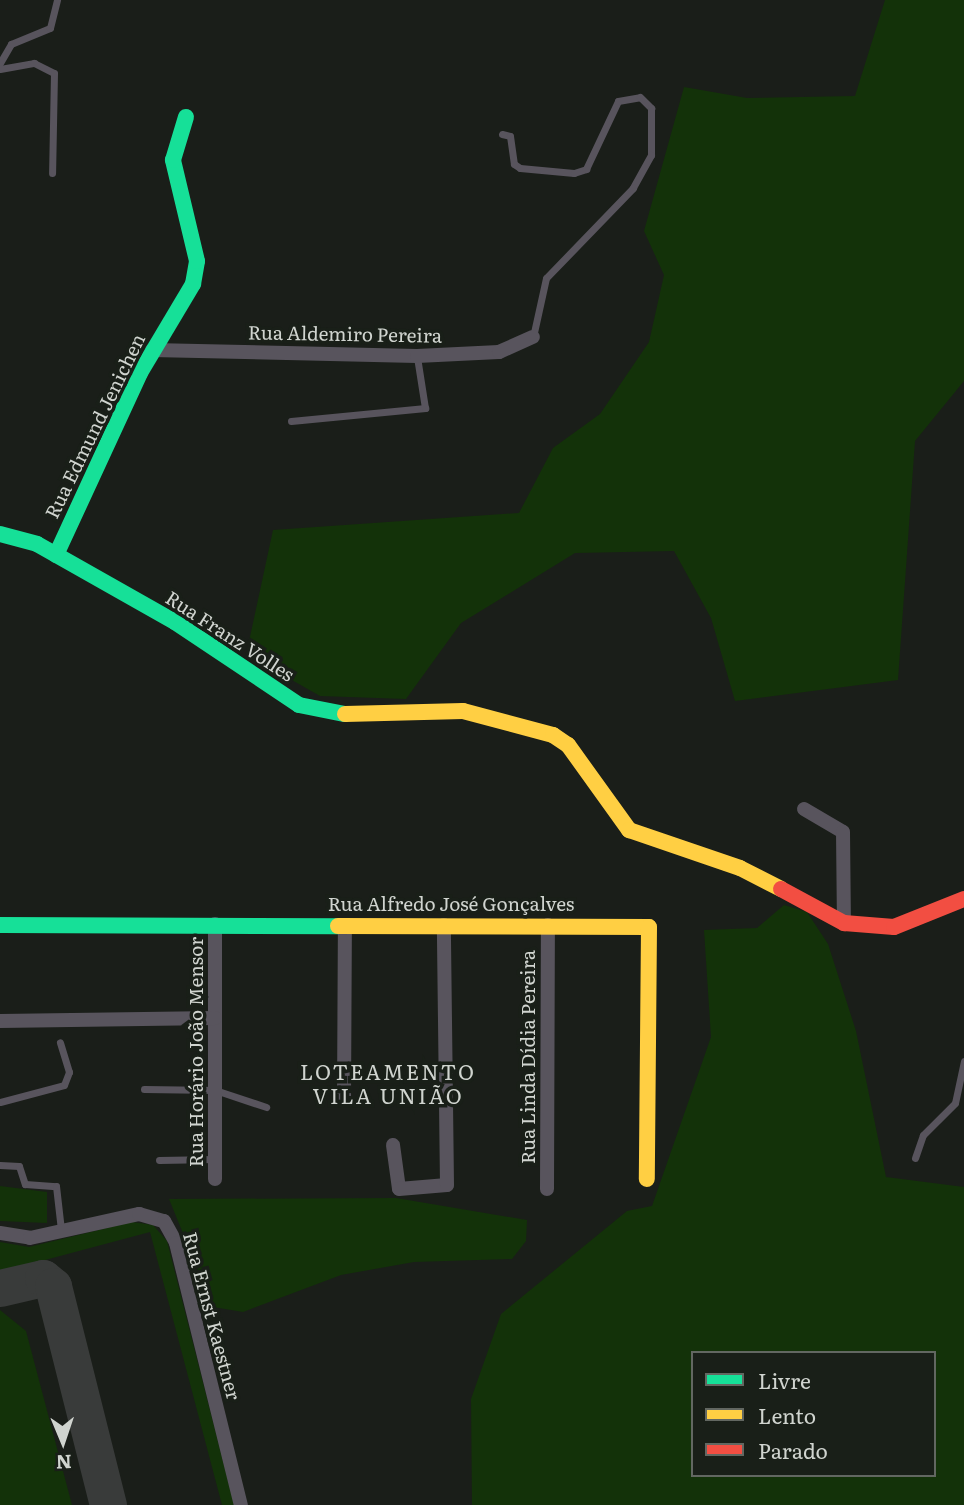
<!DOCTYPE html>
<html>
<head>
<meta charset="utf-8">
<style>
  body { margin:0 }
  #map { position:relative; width:964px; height:1505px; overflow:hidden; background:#1a1e19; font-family:Literata,serif }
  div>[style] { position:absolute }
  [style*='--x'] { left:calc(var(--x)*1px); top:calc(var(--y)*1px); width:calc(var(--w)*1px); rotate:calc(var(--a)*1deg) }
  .green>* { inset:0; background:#133209 }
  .taxiway>* { height:37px; margin:-18.5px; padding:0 18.5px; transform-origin:18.5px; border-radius:18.5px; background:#393b3a }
  .lane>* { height:7px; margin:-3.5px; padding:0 3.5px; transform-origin:3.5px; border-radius:3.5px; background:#58545d }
  .street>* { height:14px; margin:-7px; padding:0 7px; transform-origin:7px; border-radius:7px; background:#58545d }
  .fast>* { height:16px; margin:-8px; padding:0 8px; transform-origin:8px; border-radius:8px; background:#16e098 }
  .slow>* { height:16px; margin:-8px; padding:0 8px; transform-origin:8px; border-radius:8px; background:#ffcf43 }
  .jam>* { height:16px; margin:-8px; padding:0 8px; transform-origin:8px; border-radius:8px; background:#f24e42 }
  span { translate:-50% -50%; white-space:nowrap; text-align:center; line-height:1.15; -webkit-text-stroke:7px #191f18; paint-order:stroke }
  .street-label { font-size:19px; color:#d0d4cf }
  .neighbourhood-label { font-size:21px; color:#d0d4cf; letter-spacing:2px }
  .legend { position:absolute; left:691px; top:1351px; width:245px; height:126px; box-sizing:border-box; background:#191f18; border:2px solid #626761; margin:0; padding:9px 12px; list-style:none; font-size:21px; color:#d0d4cf }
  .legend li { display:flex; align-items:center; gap:14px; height:35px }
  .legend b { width:35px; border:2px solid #626761 }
  .north { position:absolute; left:28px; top:1407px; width:70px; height:70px; -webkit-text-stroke:5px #191f18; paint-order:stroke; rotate:178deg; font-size:19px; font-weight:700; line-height:28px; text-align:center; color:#d0d4cf }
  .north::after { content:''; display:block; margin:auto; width:24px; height:32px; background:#d0d4cf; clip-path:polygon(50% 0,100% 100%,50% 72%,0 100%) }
</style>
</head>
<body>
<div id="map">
  <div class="green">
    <i style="clip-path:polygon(885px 0,964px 0,964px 381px,915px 441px,898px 680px,735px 701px,711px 618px,674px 551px,575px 553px,461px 623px,406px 699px,320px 696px,269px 667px,248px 646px,273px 530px,519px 513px,553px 448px,600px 414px,649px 342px,664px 275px,644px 231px,684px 87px,747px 98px,855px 96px)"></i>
    <i style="clip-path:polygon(evenodd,784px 905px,807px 912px,828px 944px,856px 1031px,886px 1177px,964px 1187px,964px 1505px,472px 1505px,471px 1399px,501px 1314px,627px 1211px,652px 1206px,711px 1037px,704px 930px,757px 928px,784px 905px,693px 1353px,934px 1353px,934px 1475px,693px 1475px,693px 1353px)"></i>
    <i style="clip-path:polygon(0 1186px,47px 1192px,47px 1223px,0 1221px)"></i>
    <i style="clip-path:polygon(396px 1198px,527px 1220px,526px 1241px,512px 1259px,414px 1262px,341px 1275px,243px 1312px,213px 1307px,169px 1199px)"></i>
    <i style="clip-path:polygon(132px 1222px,153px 1225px,167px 1241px,234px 1505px,222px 1505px,150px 1232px,0 1272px,0 1242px,29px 1247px)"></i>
    <i style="clip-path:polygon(0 1310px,26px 1331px,72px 1505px,0 1505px)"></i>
  </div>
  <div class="taxiway">
    <i style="--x:0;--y:1288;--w:44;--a:-13.1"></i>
    <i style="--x:43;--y:1278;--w:13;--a:39"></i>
    <i style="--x:53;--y:1286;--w:226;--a:75.9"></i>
  </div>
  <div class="lane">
    <i style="--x:0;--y:63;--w:22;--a:-60"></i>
    <i style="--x:11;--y:44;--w:42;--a:-22.3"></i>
    <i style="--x:50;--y:28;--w:29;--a:-76"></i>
    <i style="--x:0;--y:69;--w:35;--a:-10"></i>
    <i style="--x:34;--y:63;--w:22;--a:27"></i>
    <i style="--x:54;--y:73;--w:100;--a:91.1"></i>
    <i style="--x:502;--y:134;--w:8;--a:14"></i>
    <i style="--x:510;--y:136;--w:28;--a:82"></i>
    <i style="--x:514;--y:164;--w:7;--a:34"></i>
    <i style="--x:520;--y:168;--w:54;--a:5.3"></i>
    <i style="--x:574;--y:173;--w:13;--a:-18"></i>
    <i style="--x:586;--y:169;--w:75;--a:-64.8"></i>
    <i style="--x:618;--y:101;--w:22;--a:-10"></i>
    <i style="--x:640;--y:97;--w:16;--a:45"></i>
    <i style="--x:651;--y:108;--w:47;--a:90"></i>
    <i style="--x:651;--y:155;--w:38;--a:119"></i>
    <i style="--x:633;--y:188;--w:125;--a:134"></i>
    <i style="--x:546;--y:278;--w:60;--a:102.4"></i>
    <i style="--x:291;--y:421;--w:135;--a:-5.5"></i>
    <i style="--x:425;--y:408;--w:52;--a:-98.9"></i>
    <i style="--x:144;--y:1089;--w:71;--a:0.8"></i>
    <i style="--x:215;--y:1090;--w:54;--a:18.4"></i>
    <i style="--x:0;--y:1102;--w:66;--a:-14.9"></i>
    <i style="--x:64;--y:1085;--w:14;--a:-69"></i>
    <i style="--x:69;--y:1072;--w:31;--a:-107"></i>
    <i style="--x:915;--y:1158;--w:24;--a:-71"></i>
    <i style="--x:923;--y:1135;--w:45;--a:-45"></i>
    <i style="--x:955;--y:1103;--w:43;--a:-77.9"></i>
    <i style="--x:159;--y:1160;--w:56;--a:-1"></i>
    <i style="--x:0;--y:1165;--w:19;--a:3"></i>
    <i style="--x:19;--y:1166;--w:19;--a:72"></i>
    <i style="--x:25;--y:1184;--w:31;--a:4"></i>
    <i style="--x:56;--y:1186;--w:44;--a:83.5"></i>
  </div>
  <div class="street">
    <i style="--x:152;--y:350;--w:265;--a:1.3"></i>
    <i style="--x:417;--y:356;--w:82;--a:-2.8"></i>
    <i style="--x:499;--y:352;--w:37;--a:-24"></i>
    <i style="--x:804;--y:809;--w:45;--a:30.5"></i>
    <i style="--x:843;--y:832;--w:91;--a:89.4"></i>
    <i style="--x:215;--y:924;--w:255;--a:90"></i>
    <i style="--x:0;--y:1021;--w:215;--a:-0.8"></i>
    <i style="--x:344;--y:1099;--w:174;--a:-89.7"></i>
    <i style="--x:393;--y:1145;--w:44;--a:82.2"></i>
    <i style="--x:399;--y:1189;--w:48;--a:-4.8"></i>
    <i style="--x:447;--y:1185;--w:260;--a:-90.7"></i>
    <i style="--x:547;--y:1189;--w:264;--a:-89.8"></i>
    <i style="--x:0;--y:1233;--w:30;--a:9"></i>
    <i style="--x:30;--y:1238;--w:112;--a:-12.4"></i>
    <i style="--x:139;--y:1214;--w:26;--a:16"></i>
    <i style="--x:164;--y:1221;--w:25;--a:61"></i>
    <i style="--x:176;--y:1243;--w:270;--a:76.1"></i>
  </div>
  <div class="fast">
    <i style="--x:0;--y:534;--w:38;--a:15"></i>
    <i style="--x:37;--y:544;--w:159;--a:29.5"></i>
    <i style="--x:175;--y:622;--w:149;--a:33.8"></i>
    <i style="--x:299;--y:705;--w:47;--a:11.1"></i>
    <i style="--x:56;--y:555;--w:200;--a:-65.2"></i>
    <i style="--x:140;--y:373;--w:104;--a:-59.2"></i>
    <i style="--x:193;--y:284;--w:23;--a:-80"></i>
    <i style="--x:197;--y:261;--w:104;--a:-103.4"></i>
    <i style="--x:173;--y:160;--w:45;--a:-73.2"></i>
    <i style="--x:0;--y:925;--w:338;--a:0.2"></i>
  </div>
  <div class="slow">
    <i style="--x:345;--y:714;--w:118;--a:-1.5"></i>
    <i style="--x:463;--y:711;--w:93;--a:14.9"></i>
    <i style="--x:553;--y:735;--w:18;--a:34"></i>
    <i style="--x:568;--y:745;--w:105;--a:54.3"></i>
    <i style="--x:629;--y:830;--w:117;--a:18.9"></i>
    <i style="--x:740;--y:868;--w:46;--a:27.1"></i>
    <i style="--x:338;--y:926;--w:311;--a:0.2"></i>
    <i style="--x:649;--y:927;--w:252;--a:90.5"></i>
  </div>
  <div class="jam">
    <i style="--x:781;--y:889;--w:72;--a:28.4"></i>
    <i style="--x:844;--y:923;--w:50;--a:4.6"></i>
    <i style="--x:894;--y:927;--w:75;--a:-21.8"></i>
  </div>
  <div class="street-label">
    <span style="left:345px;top:334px;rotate:1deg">Rua Aldemiro Pereira</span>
    <span style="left:95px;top:426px;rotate:-64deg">Rua Edmund Jenichen</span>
    <span style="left:230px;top:636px;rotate:33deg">Rua Franz Volles</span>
    <span style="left:451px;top:904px">Rua Alfredo José Gonçalves</span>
    <span style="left:196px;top:1052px;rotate:-90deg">Rua Horário João Mensor</span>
    <span style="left:528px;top:1057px;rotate:-90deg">Rua Linda Dídia Pereira</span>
    <span style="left:212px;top:1316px;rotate:75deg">Rua Ernst Kaestner</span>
  </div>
  <div class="neighbourhood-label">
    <span style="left:388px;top:1083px">LOTEAMENTO<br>VILA UNIÃO</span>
  </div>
  <ul class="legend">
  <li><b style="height:9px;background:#16e098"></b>Livre</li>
  <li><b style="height:9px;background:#ffcf43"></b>Lento</li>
  <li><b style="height:9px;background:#f24e42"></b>Parado</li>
  </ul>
  <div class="north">N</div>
</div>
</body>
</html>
